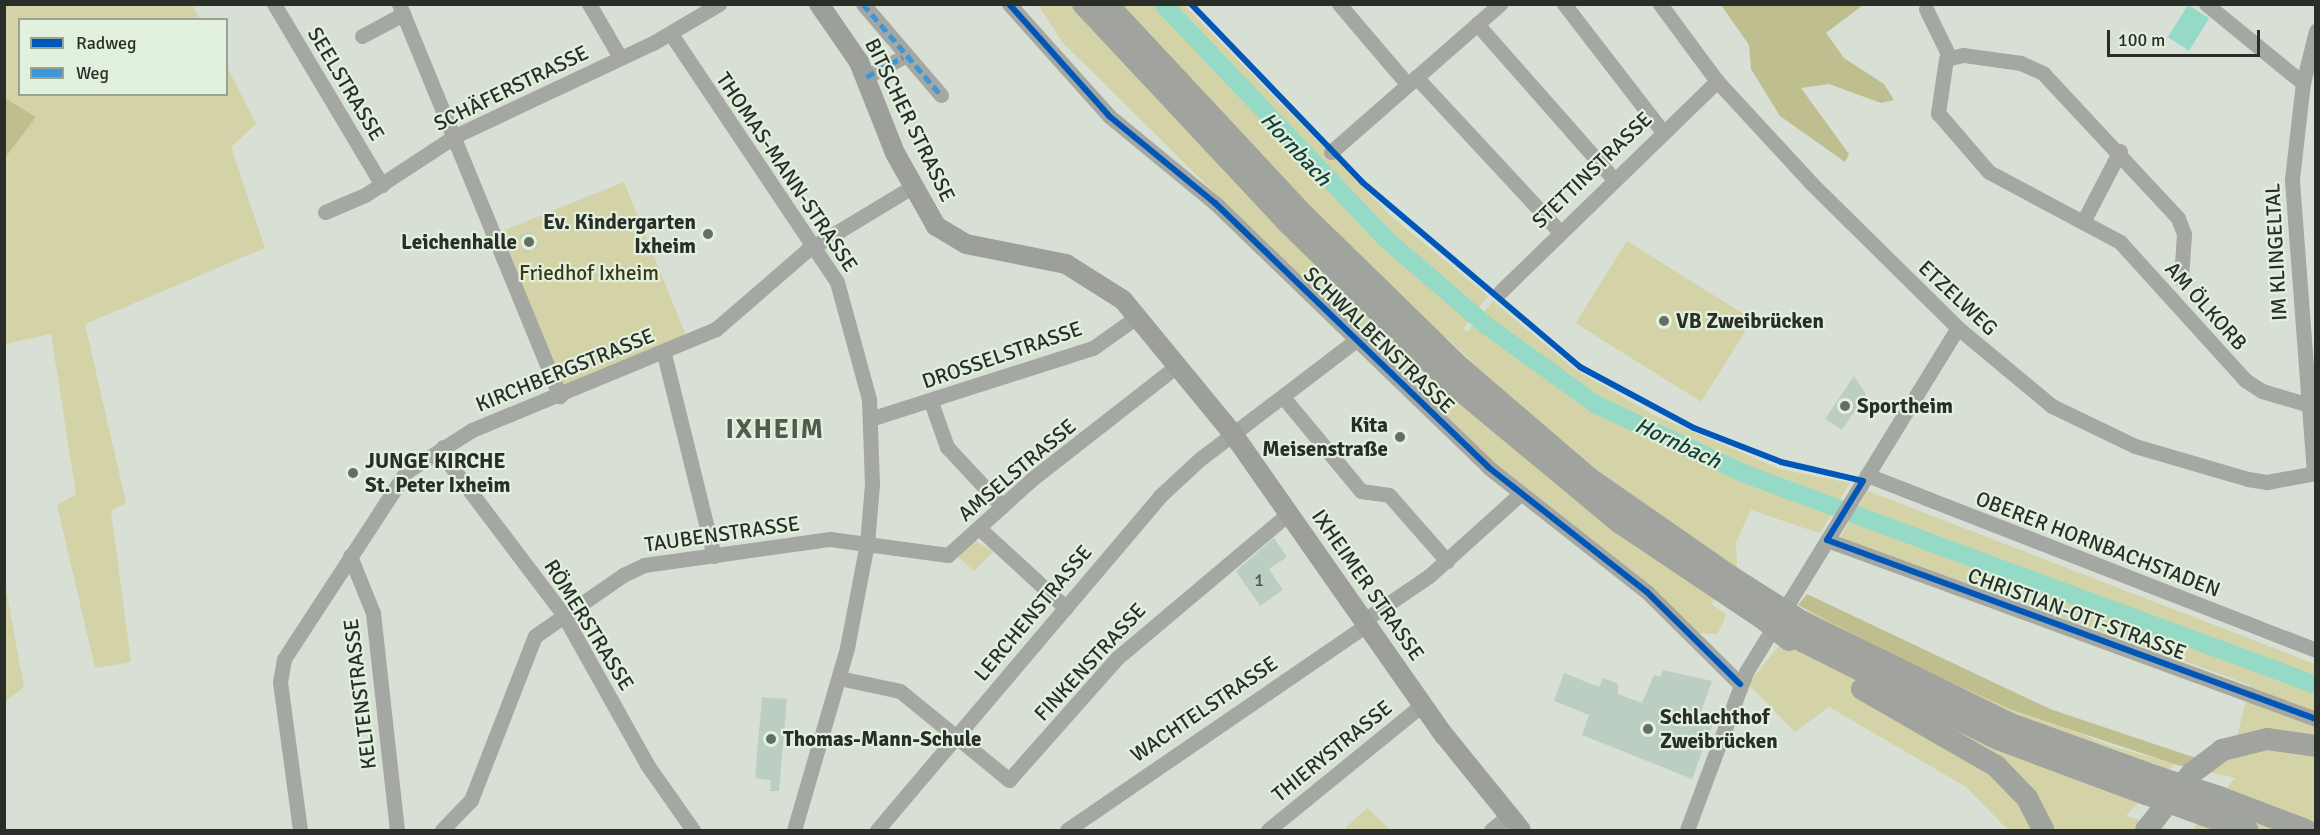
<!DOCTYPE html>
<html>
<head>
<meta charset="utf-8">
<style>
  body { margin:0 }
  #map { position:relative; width:2320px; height:835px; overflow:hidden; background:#d8e0d5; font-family:Signika,sans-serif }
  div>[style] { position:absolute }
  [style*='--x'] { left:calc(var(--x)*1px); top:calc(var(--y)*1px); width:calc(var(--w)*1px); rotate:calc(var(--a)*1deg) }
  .green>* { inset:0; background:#d3d3a7; transform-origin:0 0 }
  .forest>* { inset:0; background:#bfbe8f }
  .water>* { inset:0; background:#94dac6; transform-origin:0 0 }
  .river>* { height:18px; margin:-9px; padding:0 9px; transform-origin:9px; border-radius:9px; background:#94dac6 }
  .building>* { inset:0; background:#bccec1; transform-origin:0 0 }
  .minor>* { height:15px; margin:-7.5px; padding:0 7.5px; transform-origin:7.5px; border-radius:7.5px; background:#a4a7a2 }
  .major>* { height:20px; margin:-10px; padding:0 10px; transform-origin:10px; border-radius:10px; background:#9c9f9a }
  .highway>* { height:22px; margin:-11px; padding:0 11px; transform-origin:11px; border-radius:11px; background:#a1a49e }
  .highway-bridge>* { height:22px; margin:-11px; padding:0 11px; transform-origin:11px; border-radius:11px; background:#a1a49e }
  .quiet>* { height:4.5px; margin-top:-2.25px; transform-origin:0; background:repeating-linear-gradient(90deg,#3c97d6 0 9px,transparent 0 13.5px) }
  .cycleway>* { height:6px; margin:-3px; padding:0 3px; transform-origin:3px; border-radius:3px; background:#0057b8 }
  .dots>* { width:16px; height:16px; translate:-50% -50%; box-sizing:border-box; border:3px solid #e2f1de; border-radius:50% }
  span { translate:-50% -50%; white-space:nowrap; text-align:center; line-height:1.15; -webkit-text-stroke:4.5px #e2f1de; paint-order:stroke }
  .number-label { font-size:18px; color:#4e574e }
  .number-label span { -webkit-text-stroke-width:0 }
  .street-label { font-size:21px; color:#292f28 }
  .poi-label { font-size:21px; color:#292f28; font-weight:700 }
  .right { translate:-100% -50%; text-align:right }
  .left { translate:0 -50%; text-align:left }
  .park-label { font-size:21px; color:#3b3816 }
  .water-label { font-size:22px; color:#164238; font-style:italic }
  .district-label { font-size:27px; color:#505c4c; font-weight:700; letter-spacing:1.5px }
  .frame { position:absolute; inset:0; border:6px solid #292f28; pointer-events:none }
  .legend { position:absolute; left:18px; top:18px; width:210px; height:78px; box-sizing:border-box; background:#e2f1de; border:2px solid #98a395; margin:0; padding:8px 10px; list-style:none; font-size:18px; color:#292f28 }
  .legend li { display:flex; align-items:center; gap:12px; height:30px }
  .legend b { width:30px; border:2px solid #98a395 }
  .scale { position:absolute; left:2107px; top:30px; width:153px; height:27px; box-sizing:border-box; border:3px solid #292f28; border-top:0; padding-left:8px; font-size:18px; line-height:21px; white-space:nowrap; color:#292f28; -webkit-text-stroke:4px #e2f1de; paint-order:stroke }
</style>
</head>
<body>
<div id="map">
  <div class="green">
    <i style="clip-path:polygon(5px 5px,192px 5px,200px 19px,20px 20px,20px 94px,226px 94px,227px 67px,256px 124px,231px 147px,265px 248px,85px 324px,126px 503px,111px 511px,131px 662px,95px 668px,57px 505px,76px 494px,51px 334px,5px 344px,5px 158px,36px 117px,5px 98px)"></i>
    <i style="clip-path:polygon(evenodd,1038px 5px,1184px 5px,1392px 217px,1488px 296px,1463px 329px,1467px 332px,1493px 301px,1574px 369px,1656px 416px,1780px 469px,1850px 483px,1823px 528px,1819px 533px,1751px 510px,1736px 542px,1737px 566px,1711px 604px,1726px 614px,1723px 624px,1717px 634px,1699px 633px,1498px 468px,1419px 394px,1421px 389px,1409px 385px,1063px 43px,1038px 5px,1446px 337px,1469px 359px,1440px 391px,1417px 369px,1446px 337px)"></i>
    <i style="left:624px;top:182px;width:169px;height:133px;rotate:68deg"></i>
    <i style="left:1627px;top:241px;width:148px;height:97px;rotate:32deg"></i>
    <i style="clip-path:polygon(1868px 491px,2315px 664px,2315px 830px,2192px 830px,2235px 778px,2189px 768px,2237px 736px,2250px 685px,1844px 539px,1841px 536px)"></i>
    <i style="clip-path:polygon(975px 540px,993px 552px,974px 571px,958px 557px)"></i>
    <i style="clip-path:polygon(4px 578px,24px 687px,5px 702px,4px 702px)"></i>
    <i style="clip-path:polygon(1808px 610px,2105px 744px,2174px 764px,2126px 816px,2172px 830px,2008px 830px,1966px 787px,1829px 707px,1795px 732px,1748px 684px,1778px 647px,1783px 649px)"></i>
    <i style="clip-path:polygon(1367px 808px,1391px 830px,1343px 830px)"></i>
  </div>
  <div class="forest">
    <i style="clip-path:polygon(1721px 5px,1863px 5px,1826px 33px,1844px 58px,1884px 84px,1894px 100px,1881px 103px,1829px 84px,1801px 88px,1849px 154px,1845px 162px,1780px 116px,1751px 69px,1749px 45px)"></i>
    <i style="clip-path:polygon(5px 98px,36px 117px,5px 158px)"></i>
    <i style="clip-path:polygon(1807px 594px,2050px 709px,2196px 758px,2189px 768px,2174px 764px,2010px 709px,1906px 662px,1798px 605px)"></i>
  </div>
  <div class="water">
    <i style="left:2188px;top:5px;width:25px;height:38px;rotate:32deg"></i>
  </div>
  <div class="river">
    <i style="--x:1163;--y:4;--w:325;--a:46.5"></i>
    <i style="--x:1387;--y:240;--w:132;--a:40.7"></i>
    <i style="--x:1487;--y:326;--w:133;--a:35.8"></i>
    <i style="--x:1595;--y:404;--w:166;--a:25"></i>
    <i style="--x:1745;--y:474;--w:609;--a:20.28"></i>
  </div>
  <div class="building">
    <i style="left:531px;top:231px;width:18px;height:13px;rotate:68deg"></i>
    <i style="clip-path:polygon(1854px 376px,1866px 394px,1842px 430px,1825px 419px)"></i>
    <i style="clip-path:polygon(1274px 538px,1287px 557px,1269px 569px,1283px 590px,1260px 606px,1236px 571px)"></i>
    <i style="clip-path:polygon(1663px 670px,1712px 681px,1699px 718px,1713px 723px,1692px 779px,1582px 735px,1589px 715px,1554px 701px,1564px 673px,1599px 687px,1603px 678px,1618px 684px,1618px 694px,1642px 703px,1654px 675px,1660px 677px)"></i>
    <i style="clip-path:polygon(762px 697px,787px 699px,779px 791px,770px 791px,771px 780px,755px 778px)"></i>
  </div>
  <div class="minor">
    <i style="--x:274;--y:4;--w:211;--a:59.2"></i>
    <i style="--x:399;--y:4;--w:424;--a:67.7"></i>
    <i style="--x:589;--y:4;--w:61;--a:59.7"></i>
    <i style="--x:863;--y:4;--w:120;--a:49.4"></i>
    <i style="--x:1009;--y:4;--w:150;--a:48.2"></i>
    <i style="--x:1109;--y:116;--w:137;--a:39.4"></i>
    <i style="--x:1215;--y:203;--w:380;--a:44"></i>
    <i style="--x:1488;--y:467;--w:202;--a:38.2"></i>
    <i style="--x:1647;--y:592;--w:131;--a:44.7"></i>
    <i style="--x:1339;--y:4;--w:106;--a:49.6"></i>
    <i style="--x:1564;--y:4;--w:160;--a:52.3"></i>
    <i style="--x:1660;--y:4;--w:96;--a:53.5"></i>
    <i style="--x:1717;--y:81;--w:139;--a:47.3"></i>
    <i style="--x:1811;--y:183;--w:206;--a:44.6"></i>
    <i style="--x:1958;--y:328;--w:122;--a:39.7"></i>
    <i style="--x:2052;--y:406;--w:92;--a:25.7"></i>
    <i style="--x:2135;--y:446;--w:118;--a:16.3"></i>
    <i style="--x:2248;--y:479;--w:19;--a:9"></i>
    <i style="--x:2267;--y:482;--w:50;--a:-10.4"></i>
    <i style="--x:2206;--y:4;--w:125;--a:39.2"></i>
    <i style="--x:1926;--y:9;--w:52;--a:63.9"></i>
    <i style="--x:1477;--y:24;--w:205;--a:48.6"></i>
    <i style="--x:671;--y:34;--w:298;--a:56.2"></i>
    <i style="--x:837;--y:282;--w:121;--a:74.7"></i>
    <i style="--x:869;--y:399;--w:85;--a:88"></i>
    <i style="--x:872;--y:484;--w:59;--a:94.8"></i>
    <i style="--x:867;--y:543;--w:107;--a:100.8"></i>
    <i style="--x:847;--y:648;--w:190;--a:106.2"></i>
    <i style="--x:362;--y:36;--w:47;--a:-28.2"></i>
    <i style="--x:866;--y:77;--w:42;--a:-28.4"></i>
    <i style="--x:1416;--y:77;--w:210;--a:47.1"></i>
    <i style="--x:1331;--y:152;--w:225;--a:-41.2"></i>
    <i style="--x:325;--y:212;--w:43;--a:-23"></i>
    <i style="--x:365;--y:195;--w:108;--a:-33.2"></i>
    <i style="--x:455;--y:136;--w:219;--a:-25.2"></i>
    <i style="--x:653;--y:43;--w:77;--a:-30.6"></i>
    <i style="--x:2083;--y:222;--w:80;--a:-62.5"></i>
    <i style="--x:2181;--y:279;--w:45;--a:-86.2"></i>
    <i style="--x:2184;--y:234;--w:17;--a:-111"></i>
    <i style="--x:2178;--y:218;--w:198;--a:-133"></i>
    <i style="--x:2043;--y:73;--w:24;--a:-156"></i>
    <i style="--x:2021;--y:63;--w:59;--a:-172.1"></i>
    <i style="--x:1963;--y:55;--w:17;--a:167"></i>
    <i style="--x:1946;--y:59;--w:55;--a:98.4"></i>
    <i style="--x:1938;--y:113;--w:78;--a:49.2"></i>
    <i style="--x:1989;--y:172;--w:149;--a:28.1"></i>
    <i style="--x:2120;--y:242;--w:186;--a:47.8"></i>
    <i style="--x:2245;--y:380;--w:20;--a:33"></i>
    <i style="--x:2262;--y:391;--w:46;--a:16.5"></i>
    <i style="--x:1500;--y:292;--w:303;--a:-44.2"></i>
    <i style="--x:664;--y:354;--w:208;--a:76.1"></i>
    <i style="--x:1283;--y:397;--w:122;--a:50.3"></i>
    <i style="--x:1361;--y:491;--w:28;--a:8"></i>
    <i style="--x:1389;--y:495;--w:88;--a:48.7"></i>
    <i style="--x:931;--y:402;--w:48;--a:70.4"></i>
    <i style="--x:947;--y:447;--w:81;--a:47"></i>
    <i style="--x:870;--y:419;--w:234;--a:-17.7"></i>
    <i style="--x:1093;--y:348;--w:55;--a:-35.4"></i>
    <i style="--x:443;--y:447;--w:21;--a:67"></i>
    <i style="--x:451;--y:466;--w:186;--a:52.9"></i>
    <i style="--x:563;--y:614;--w:174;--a:60.8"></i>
    <i style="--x:648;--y:766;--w:78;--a:54.9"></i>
    <i style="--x:2314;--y:473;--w:295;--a:-94.3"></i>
    <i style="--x:2292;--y:179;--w:97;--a:-83.5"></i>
    <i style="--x:2303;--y:83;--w:54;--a:-76"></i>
    <i style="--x:1867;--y:475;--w:482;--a:21.3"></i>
    <i style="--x:979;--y:528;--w:118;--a:42.6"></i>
    <i style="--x:1827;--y:540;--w:521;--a:20.11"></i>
    <i style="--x:350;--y:556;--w:61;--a:68"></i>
    <i style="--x:373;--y:613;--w:218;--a:83.7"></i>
    <i style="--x:1363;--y:621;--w:80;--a:-34.3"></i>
    <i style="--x:1429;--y:576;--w:121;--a:-42"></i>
    <i style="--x:839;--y:678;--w:62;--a:12"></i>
    <i style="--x:900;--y:691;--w:141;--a:39.2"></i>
    <i style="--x:1009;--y:780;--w:163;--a:-48.5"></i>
    <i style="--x:1117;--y:658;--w:225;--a:-40.1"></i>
    <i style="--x:300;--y:830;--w:149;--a:-97.7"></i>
    <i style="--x:280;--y:682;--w:23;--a:-80"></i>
    <i style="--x:284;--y:659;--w:223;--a:-56.9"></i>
    <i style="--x:406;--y:472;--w:78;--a:-32.5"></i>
    <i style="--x:472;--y:430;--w:264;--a:-22.5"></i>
    <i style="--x:716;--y:329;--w:119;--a:-40.9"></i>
    <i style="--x:806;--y:251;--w:124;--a:-31.1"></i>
    <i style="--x:442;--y:830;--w:42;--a:-46"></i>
    <i style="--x:471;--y:800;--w:176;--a:-68.7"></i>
    <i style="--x:535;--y:636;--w:107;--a:-34.7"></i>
    <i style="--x:623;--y:575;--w:23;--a:-25"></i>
    <i style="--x:644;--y:565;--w:188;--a:-8"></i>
    <i style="--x:830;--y:539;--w:119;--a:7.7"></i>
    <i style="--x:948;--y:555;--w:113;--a:-42.1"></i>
    <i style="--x:1032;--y:479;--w:185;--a:-38"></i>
    <i style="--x:877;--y:830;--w:438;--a:-49.7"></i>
    <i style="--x:1160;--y:496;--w:54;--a:-42.8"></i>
    <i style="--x:1200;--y:459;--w:196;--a:-37.3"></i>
    <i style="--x:1067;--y:830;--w:363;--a:-34.4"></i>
    <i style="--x:1268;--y:830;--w:198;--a:-39.1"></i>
    <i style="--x:1491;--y:830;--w:22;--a:-39"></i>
    <i style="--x:1687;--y:830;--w:169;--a:-69.5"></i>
    <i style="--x:1746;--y:672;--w:404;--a:-58.4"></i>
  </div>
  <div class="major">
    <i style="--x:819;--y:4;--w:70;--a:55.4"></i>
    <i style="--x:859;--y:62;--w:98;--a:68.4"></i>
    <i style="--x:895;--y:153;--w:84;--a:60.7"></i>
    <i style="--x:936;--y:226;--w:35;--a:31"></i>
    <i style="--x:966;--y:244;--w:102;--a:11.3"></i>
    <i style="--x:1066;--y:264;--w:67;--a:32.3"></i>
    <i style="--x:1123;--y:300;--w:173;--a:50.6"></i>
    <i style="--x:1233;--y:434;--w:368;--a:55"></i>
    <i style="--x:1444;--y:735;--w:122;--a:51"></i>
  </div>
  <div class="highway">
    <i style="--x:1083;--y:4;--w:300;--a:46.9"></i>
    <i style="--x:1288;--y:223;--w:226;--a:44.5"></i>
    <i style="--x:1449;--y:381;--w:221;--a:39.7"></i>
    <i style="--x:1619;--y:522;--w:176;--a:33.9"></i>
    <i style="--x:1107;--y:4;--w:290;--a:47"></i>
    <i style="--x:1305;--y:216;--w:218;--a:44.3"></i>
    <i style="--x:1461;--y:368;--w:169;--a:40.7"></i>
    <i style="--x:1589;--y:478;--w:172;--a:34.8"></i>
    <i style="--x:1801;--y:621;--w:231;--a:26.2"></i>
    <i style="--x:2008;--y:723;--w:162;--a:19.9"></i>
    <i style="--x:1792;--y:636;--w:230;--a:26.6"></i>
    <i style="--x:1998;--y:739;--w:158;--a:20.4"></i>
    <i style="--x:1862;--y:689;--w:155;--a:29.9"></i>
    <i style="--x:1996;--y:766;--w:45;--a:45.9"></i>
    <i style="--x:2027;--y:798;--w:36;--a:63"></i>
    <i style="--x:2219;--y:797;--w:93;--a:20.8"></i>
    <i style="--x:2204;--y:815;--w:46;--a:19.2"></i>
    <i style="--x:2146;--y:830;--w:73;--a:-51.1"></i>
    <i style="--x:2192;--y:773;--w:38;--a:-37"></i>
    <i style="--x:2222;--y:750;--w:46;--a:-13.7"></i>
    <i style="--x:2267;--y:739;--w:49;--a:8.1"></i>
  </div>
  <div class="highway-bridge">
    <i style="--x:1730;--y:576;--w:84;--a:32.4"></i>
    <i style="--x:1765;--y:620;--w:31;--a:40"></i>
    <i style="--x:2160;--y:778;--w:62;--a:17.9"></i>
    <i style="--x:2146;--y:794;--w:62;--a:19.9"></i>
  </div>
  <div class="quiet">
    <i style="--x:863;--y:4;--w:120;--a:49.4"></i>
    <i style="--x:866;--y:77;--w:42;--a:-28.4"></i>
  </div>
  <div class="cycleway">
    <i style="--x:1009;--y:4;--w:150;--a:48.2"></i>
    <i style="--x:1109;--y:116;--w:137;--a:39.4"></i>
    <i style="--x:1215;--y:203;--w:380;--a:44"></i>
    <i style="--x:1488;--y:467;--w:202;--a:38.2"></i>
    <i style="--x:1647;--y:592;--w:131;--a:44.7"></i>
    <i style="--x:1191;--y:4;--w:247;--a:46.1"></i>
    <i style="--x:1362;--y:182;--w:286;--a:40.3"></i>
    <i style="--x:1580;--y:367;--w:129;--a:28.2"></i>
    <i style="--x:1694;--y:428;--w:93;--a:21.3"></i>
    <i style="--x:1781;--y:462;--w:84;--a:13"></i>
    <i style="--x:1863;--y:481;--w:69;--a:121.4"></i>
    <i style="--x:1827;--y:540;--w:521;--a:20.11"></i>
  </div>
  <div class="dots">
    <i style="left:708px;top:234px;background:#666d65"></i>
    <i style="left:529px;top:242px;background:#666d65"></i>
    <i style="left:1664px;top:321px;background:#666d65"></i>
    <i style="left:1845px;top:406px;background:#666d65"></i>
    <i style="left:1400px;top:437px;background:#666d65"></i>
    <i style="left:353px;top:473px;background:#666d65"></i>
    <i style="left:1648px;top:729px;background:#666d65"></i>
    <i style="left:771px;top:739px;background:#666d65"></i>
  </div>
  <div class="number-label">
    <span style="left:1259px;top:580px">1</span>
  </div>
  <div class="street-label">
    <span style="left:346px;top:84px;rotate:59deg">SEELSTRASSE</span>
    <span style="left:511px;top:88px;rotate:-26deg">SCHÄFERSTRASSE</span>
    <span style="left:910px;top:120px;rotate:64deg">BITSCHER STRASSE</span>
    <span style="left:1592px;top:170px;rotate:-44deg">STETTINSTRASSE</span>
    <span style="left:787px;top:172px;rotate:56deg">THOMAS-MANN-STRASSE</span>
    <span style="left:2276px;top:252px;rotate:-93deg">IM KLINGELTAL</span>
    <span style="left:1958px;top:298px;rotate:43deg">ETZELWEG</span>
    <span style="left:2206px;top:306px;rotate:48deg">AM ÖLKORB</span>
    <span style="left:1379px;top:340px;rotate:44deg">SCHWALBENSTRASSE</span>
    <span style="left:1002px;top:355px;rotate:-19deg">DROSSELSTRASSE</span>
    <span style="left:565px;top:370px;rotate:-22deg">KIRCHBERGSTRASSE</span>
    <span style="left:1017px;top:470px;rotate:-40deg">AMSELSTRASSE</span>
    <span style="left:722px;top:534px;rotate:-8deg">TAUBENSTRASSE</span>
    <span style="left:2098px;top:544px;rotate:21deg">OBERER HORNBACHSTADEN</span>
    <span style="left:1368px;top:585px;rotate:55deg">IXHEIMER STRASSE</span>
    <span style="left:1033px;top:613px;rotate:-50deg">LERCHENSTRASSE</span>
    <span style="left:2077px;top:614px;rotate:20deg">CHRISTIAN-OTT-STRASSE</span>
    <span style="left:589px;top:625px;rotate:58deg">RÖMERSTRASSE</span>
    <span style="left:1090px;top:662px;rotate:-47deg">FINKENSTRASSE</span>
    <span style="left:360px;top:694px;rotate:-97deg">KELTENSTRASSE</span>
    <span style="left:1204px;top:709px;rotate:-34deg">WACHTELSTRASSE</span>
    <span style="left:1332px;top:751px;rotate:-39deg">THIERYSTRASSE</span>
  </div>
  <div class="poi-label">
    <span class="right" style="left:696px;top:234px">Ev. Kindergarten<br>Ixheim</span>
    <span class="right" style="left:517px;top:242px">Leichenhalle</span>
    <span class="left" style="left:1676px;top:321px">VB Zweibrücken</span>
    <span class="left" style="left:1857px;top:406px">Sportheim</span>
    <span class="right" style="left:1388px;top:437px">Kita<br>Meisenstraße</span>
    <span class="left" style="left:365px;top:473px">JUNGE KIRCHE<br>St. Peter Ixheim</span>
    <span class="left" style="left:1660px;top:729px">Schlachthof<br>Zweibrücken</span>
    <span class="left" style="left:783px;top:739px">Thomas-Mann-Schule</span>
  </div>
  <div class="park-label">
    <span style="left:589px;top:273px">Friedhof Ixheim</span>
  </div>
  <div class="water-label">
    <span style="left:1296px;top:149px;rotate:47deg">Hornbach</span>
    <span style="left:1678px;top:443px;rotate:25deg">Hornbach</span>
  </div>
  <div class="district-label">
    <span style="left:775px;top:430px">IXHEIM</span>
  </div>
  <div class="frame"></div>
  <ul class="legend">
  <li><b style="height:8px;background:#0057b8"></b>Radweg</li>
  <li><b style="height:8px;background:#3c97d6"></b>Weg</li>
  </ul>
  <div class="scale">100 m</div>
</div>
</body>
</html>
